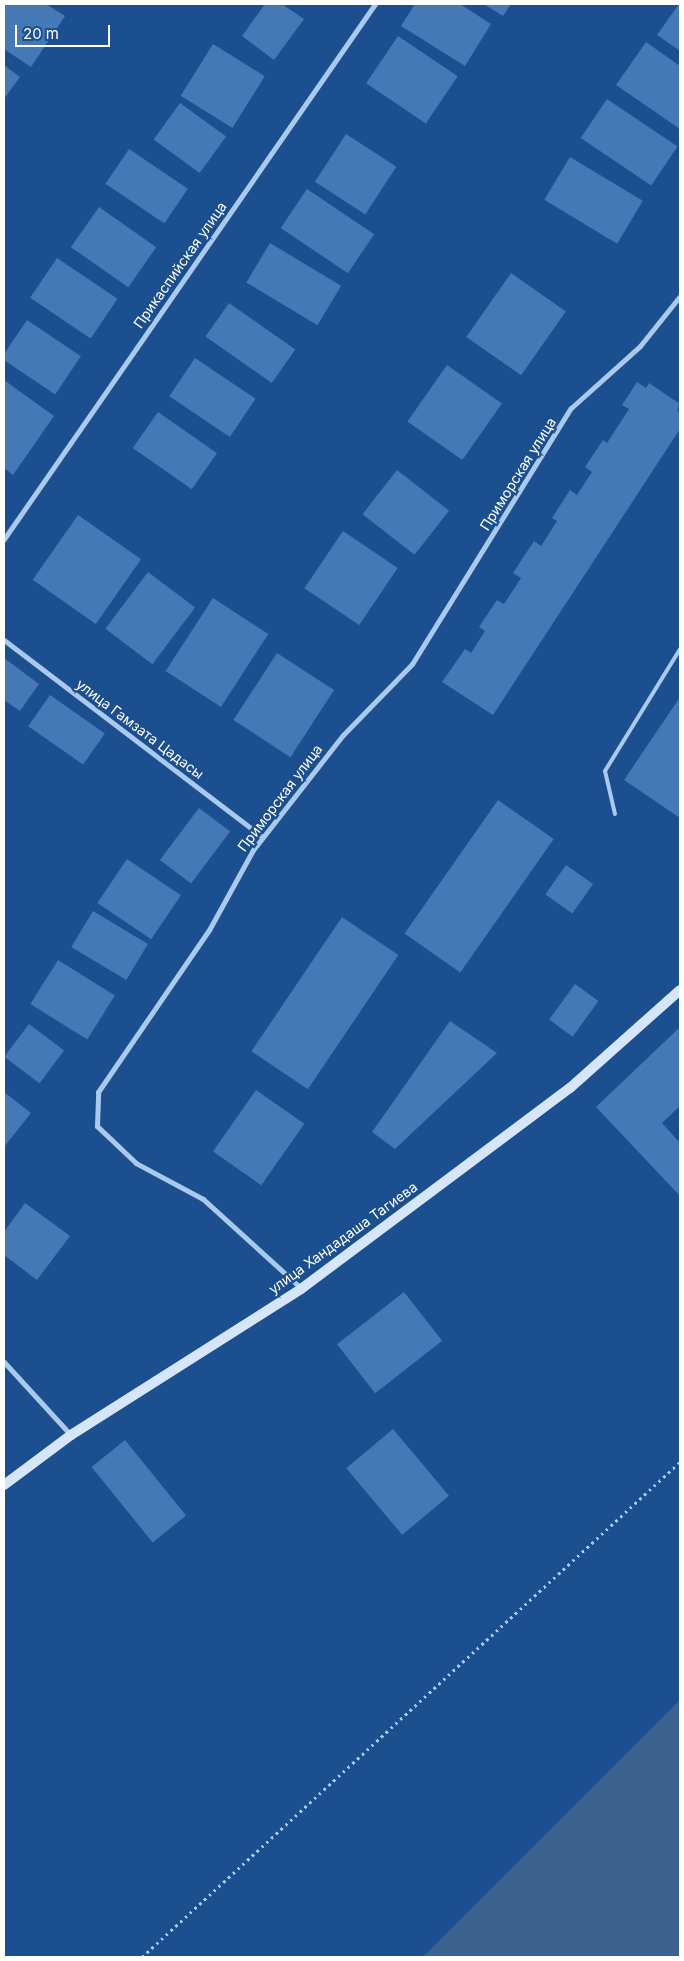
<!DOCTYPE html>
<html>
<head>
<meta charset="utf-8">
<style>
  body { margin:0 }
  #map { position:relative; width:684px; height:1961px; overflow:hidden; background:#1b4f8f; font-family:Inter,sans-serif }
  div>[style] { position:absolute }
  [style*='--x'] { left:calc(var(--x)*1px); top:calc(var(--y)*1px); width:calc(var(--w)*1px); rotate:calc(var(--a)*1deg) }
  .water>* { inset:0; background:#3c6290 }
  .building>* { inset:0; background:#4478b7; transform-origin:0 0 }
  .path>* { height:3px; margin-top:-1.5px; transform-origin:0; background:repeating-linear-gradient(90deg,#a9c9ee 0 2.5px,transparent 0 6.5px) }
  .lane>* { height:4px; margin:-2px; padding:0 2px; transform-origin:2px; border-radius:2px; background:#a9c9ee }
  .street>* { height:5px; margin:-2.5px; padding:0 2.5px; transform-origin:2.5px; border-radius:2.5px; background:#a9c9ee }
  .secondary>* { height:10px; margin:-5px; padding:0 5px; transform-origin:5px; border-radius:5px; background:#d6e6fa }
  span { translate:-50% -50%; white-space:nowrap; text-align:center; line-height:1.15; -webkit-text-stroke:4.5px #1b4f8f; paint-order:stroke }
  .street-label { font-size:14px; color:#fff }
  .frame { position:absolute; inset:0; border:5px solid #fff; pointer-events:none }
  .scale { position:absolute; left:15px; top:25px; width:95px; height:22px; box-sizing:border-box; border:2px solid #fff; border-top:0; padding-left:6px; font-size:15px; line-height:18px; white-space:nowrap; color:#fff; -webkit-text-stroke:4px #1b4f8f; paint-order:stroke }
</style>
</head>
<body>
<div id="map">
  <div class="water">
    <i style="clip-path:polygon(680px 1700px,680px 1957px,423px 1957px)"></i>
  </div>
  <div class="building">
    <i style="clip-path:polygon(4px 4px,46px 4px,65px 16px,31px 67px,4px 49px)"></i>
    <i style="clip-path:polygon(265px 4px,282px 4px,304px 19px,274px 60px,242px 36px)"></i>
    <i style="clip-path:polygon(415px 4px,460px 4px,491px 24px,465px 66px,401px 26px)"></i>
    <i style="clip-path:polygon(484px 4px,511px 4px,503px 16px)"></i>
    <i style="clip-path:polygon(679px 4px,680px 4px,680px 51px,657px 35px)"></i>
    <i style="left:398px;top:36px;width:72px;height:57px;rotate:34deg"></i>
    <i style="clip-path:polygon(646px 42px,680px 66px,680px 129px,616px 85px)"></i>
    <i style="left:213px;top:44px;width:61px;height:61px;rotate:32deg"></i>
    <i style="clip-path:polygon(4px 65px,20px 77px,4px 99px)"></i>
    <i style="left:607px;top:99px;width:85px;height:47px;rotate:34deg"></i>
    <i style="left:180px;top:103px;width:57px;height:45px;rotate:36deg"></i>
    <i style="left:346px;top:134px;width:60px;height:57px;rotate:33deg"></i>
    <i style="left:129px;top:149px;width:71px;height:42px;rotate:34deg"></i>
    <i style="left:570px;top:157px;width:85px;height:50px;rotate:31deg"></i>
    <i style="left:307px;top:189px;width:81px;height:47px;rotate:34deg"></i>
    <i style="left:99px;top:207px;width:70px;height:49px;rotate:35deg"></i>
    <i style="left:270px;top:243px;width:83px;height:46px;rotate:31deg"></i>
    <i style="left:57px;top:258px;width:73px;height:48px;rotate:34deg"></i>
    <i style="left:511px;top:273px;width:67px;height:78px;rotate:35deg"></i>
    <i style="left:229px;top:303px;width:81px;height:41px;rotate:35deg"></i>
    <i style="left:27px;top:320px;width:65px;height:46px;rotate:34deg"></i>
    <i style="left:195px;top:358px;width:73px;height:46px;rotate:34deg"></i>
    <i style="left:447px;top:365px;width:67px;height:69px;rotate:35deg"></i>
    <i style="clip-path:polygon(4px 380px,54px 416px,13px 475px,4px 468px)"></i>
    <i style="clip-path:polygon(637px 382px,646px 388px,649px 383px,680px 404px,677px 411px,680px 413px,680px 429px,493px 715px,442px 682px,465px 649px,471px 653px,485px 631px,479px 627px,497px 600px,504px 604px,521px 578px,513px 573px,534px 541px,541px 546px,557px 521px,552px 518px,570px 490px,577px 495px,592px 472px,585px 467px,603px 440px,607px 443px,629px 409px,622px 405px)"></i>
    <i style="left:158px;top:412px;width:72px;height:44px;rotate:35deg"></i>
    <i style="left:397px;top:470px;width:66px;height:56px;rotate:38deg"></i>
    <i style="left:78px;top:515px;width:77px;height:79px;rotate:35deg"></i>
    <i style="left:343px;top:531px;width:66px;height:69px;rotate:34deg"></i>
    <i style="left:148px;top:572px;width:59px;height:71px;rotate:37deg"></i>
    <i style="left:213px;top:598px;width:66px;height:87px;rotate:33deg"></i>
    <i style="left:277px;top:653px;width:68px;height:80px;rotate:33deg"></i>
    <i style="clip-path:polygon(4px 658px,39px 684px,20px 711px,4px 700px)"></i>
    <i style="left:50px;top:695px;width:67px;height:38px;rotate:35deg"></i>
    <i style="clip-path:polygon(680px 697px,680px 818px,624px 780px)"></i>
    <i style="left:498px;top:800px;width:68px;height:163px;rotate:35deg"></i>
    <i style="left:199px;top:808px;width:39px;height:65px;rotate:37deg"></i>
    <i style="left:127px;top:859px;width:65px;height:53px;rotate:34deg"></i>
    <i style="left:566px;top:865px;width:33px;height:36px;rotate:35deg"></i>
    <i style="left:93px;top:911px;width:64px;height:42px;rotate:31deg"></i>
    <i style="left:342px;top:917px;width:68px;height:162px;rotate:34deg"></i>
    <i style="left:58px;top:960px;width:67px;height:52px;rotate:32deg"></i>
    <i style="left:575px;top:984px;width:29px;height:44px;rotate:36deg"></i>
    <i style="clip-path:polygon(450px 1021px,497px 1053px,395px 1149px,372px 1132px)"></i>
    <i style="left:29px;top:1024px;width:44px;height:41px;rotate:37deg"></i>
    <i style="clip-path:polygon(680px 1027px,680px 1106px,662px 1123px,680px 1143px,680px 1196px,596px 1107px)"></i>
    <i style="left:256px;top:1090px;width:59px;height:75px;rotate:35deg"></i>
    <i style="clip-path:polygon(4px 1092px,31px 1113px,4px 1147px)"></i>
    <i style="clip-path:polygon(25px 1203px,70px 1236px,37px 1280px,4px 1255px,4px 1232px)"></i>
    <i style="left:404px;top:1292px;width:62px;height:85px;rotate:52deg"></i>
    <i style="left:393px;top:1429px;width:87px;height:61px;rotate:50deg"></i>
    <i style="left:125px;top:1440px;width:97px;height:43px;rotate:51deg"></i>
  </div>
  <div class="path">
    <i style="--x:142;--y:1957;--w:731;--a:-42.62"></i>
  </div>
  <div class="lane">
    <i style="--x:615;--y:814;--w:44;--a:-103.1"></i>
    <i style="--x:605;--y:771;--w:143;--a:-58.4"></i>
  </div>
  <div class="street">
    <i style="--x:4;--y:539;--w:651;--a:-55.26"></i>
    <i style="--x:4;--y:640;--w:325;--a:37.3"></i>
    <i style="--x:302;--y:1289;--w:134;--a:-137.7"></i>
    <i style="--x:203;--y:1199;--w:76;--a:-151.8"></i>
    <i style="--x:136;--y:1163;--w:54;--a:-136.5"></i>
    <i style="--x:97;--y:1126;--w:34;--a:-88"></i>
    <i style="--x:98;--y:1092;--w:196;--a:-55.6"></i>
    <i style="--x:209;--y:930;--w:91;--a:-61.2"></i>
    <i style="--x:253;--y:850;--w:146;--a:-52"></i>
    <i style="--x:343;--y:735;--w:99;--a:-45.8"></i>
    <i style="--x:412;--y:664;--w:301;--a:-58.2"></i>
    <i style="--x:571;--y:408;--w:93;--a:-41.9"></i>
    <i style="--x:640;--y:346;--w:64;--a:-51.3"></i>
    <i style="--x:4;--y:1362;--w:99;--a:47.5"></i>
  </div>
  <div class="secondary">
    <i style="--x:4;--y:1485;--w:84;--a:-36.7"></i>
    <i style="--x:71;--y:1435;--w:272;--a:-32.4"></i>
    <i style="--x:301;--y:1289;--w:336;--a:-36.8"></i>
    <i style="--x:570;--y:1088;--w:147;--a:-41.7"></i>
  </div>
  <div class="street-label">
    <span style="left:180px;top:265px;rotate:-55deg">Прикаспийская улица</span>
    <span style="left:518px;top:474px;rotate:-58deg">Приморская улица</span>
    <span style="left:140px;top:729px;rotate:37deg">улица Гамзата Цадасы</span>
    <span style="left:280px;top:798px;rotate:-53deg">Приморская улица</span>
    <span style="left:343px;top:1238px;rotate:-36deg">улица Хандадаша Тагиева</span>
  </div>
  <div class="frame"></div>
  <div class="scale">20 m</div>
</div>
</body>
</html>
